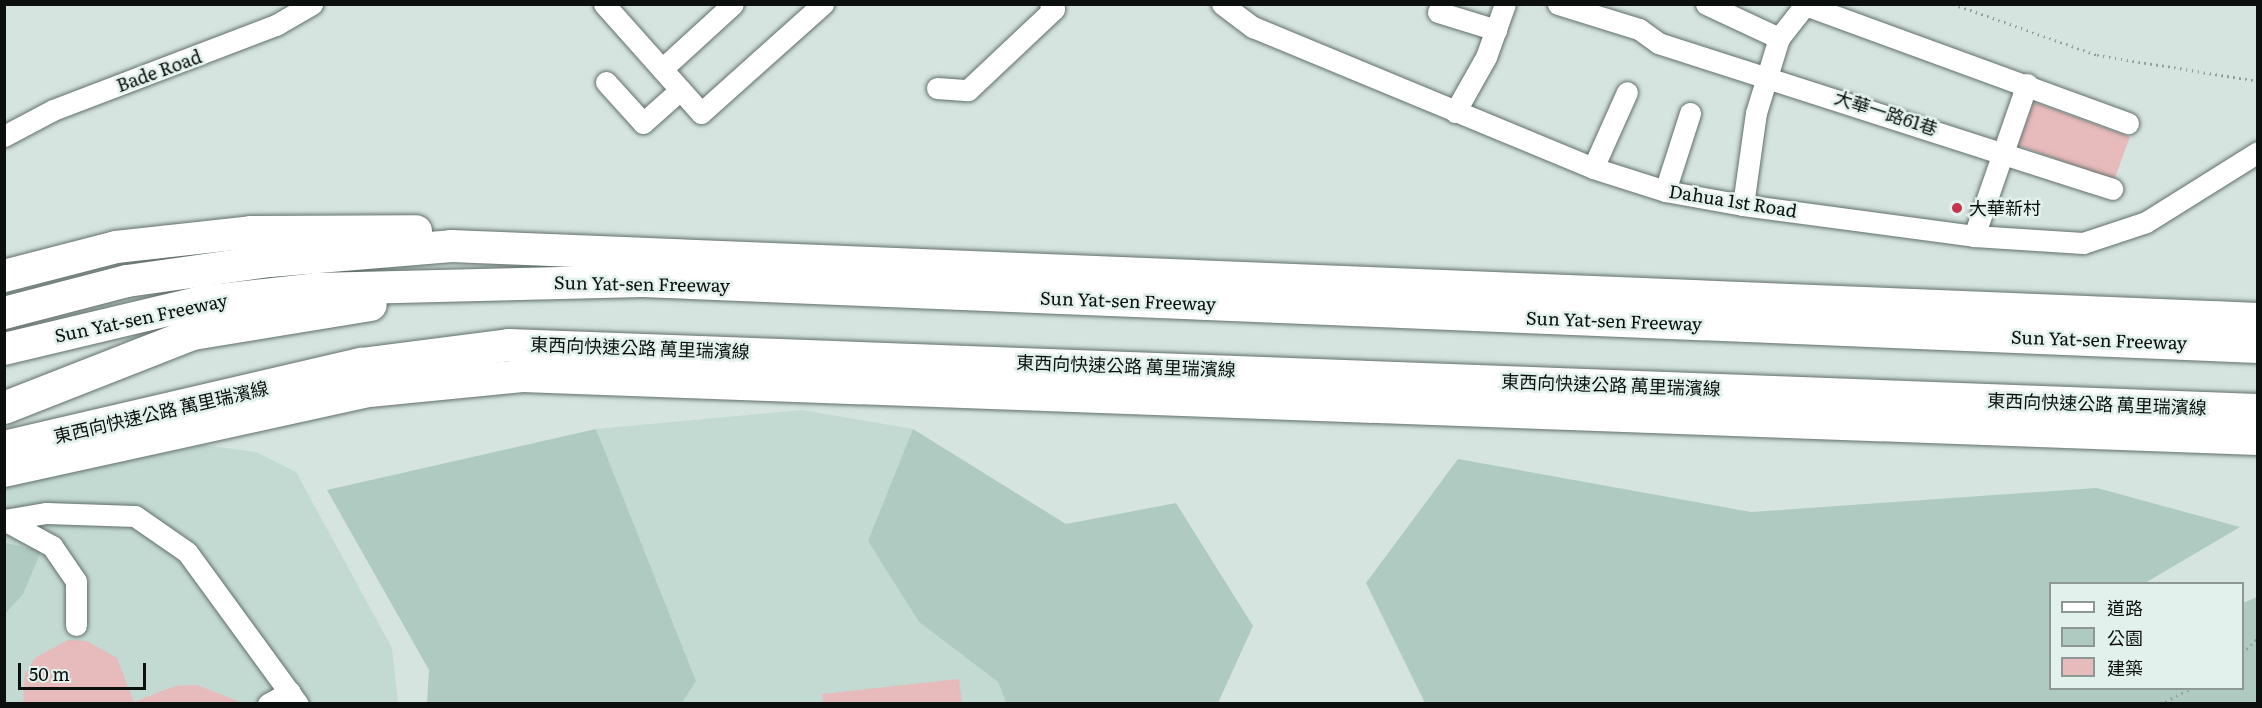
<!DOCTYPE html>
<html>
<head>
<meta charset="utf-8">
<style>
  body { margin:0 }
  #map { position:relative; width:2262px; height:708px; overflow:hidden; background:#d5e4df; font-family:Literata,"Noto Sans TC",serif }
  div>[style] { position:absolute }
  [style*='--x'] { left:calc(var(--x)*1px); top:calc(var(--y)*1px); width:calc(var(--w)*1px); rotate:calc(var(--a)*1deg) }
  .built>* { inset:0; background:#c3dad3 }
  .green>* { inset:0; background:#aecac1 }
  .building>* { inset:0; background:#e7babb; transform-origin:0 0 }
  .path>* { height:3px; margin-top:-1.5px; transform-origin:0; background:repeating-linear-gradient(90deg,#95a09d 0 1.5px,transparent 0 6px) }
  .roads { filter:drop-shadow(0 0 2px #626f6b) drop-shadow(0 0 2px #626f6b) }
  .minor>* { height:21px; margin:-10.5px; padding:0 10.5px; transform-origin:10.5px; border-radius:10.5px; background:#fff }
  .highway>* { height:32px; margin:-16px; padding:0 16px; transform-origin:16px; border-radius:16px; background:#fff }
  .dots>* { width:16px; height:16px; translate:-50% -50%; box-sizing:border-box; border:3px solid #e3f1ec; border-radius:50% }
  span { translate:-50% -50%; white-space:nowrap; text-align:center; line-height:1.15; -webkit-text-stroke:5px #e3f1ec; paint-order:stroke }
  .street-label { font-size:18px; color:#0b100f }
  .poi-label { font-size:18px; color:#0b100f }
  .left { translate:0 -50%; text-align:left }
  .frame { position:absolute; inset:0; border:6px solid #0b100f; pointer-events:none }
  .legend { position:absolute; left:2049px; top:582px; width:195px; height:108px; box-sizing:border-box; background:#e3f1ec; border:2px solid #8d9794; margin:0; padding:8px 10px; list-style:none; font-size:18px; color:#0b100f }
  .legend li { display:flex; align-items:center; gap:12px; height:30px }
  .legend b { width:30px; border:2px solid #8d9794 }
  .scale { position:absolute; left:18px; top:663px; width:128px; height:27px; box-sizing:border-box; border:3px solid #0b100f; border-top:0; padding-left:8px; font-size:18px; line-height:21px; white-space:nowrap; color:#0b100f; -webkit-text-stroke:4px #e3f1ec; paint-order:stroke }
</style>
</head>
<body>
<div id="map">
  <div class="built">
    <i style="clip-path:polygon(802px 410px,913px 429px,869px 541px,919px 622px,998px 682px,1006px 703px,682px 703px,696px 681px,596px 429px)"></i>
    <i style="clip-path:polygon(204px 445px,256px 452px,296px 472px,392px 648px,398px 703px,5px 703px,4px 487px)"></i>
  </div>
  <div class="green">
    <i style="clip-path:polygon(596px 429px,696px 681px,682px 703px,427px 703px,429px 670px,327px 490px)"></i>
    <i style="clip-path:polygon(913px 429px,1066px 524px,1176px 503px,1253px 626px,1218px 703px,1006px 703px,998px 682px,919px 622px,868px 541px)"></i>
    <i style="clip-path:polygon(1458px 459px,1751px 512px,2097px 488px,2240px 527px,2145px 583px,2050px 584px,2050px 688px,2242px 688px,2243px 603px,2257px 597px,2257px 703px,1425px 703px,1366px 583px)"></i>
    <i style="clip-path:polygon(5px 543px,41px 551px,23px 594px,5px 614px)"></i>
  </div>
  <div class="building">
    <i style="left:2034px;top:102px;width:102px;height:46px;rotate:20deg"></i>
    <i style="clip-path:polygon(68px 640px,87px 641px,117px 658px,134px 702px,175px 686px,197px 685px,245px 704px,23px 704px,25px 674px,35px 658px)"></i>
    <i style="clip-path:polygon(959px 679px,962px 704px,823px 704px,822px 694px)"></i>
  </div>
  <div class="path">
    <i style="--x:1953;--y:4;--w:153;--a:19.5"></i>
    <i style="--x:2097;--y:55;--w:163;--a:9.2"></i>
    <i style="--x:2242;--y:653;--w:22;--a:-43"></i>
    <i style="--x:2160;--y:704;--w:37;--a:-26"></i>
  </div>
  <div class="roads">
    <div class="minor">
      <i style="--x:604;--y:4;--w:146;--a:48.3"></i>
      <i style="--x:701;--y:113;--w:164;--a:-41.8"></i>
      <i style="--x:1222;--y:4;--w:39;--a:37"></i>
      <i style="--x:1253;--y:27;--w:368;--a:22.5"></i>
      <i style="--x:1593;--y:168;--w:76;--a:17.7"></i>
      <i style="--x:1665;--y:191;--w:79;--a:10.2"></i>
      <i style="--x:1743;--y:205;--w:233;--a:7.6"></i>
      <i style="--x:1974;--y:236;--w:109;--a:3.7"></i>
      <i style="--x:2083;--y:243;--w:66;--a:-18.4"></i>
      <i style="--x:2146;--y:222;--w:132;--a:-32"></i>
      <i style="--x:1558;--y:4;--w:85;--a:17.2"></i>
      <i style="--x:1639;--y:29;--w:24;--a:36"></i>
      <i style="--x:1658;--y:43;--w:477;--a:17.8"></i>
      <i style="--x:1706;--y:4;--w:81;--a:25"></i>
      <i style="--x:1438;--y:12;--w:61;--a:17.2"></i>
      <i style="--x:662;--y:69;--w:96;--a:-42.5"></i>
      <i style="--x:606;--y:82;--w:55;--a:47.9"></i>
      <i style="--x:643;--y:123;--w:50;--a:-41.7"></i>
      <i style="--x:937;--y:88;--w:31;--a:4"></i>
      <i style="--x:968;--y:90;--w:118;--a:-43.3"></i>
      <i style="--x:1054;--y:9;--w:6;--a:-129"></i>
      <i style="--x:1455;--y:112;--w:63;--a:-60.6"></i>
      <i style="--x:1486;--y:57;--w:56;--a:-70.3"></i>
      <i style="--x:4;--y:136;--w:55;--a:-28"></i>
      <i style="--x:53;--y:110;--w:239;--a:-20.9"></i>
      <i style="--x:276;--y:25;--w:42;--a:-30.3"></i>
      <i style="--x:1593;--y:168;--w:83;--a:-65.9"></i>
      <i style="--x:1665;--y:191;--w:82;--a:-72.2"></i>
      <i style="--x:1743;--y:205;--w:93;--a:-82"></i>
      <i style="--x:1756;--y:113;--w:78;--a:-73"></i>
      <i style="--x:1779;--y:38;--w:42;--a:-51.8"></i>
      <i style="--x:1805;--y:5;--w:344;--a:20.1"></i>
      <i style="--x:1974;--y:236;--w:161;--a:-70.8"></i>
      <i style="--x:4;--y:520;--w:43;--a:-9.5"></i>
      <i style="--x:46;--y:513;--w:89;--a:1.9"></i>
      <i style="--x:135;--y:516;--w:63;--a:34.7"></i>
      <i style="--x:187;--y:552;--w:188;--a:53.9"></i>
      <i style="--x:4;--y:520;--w:55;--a:28.4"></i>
      <i style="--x:52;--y:546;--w:42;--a:55.6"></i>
      <i style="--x:76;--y:581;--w:44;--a:90"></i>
      <i style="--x:268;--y:704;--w:25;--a:-29"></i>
    </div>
    <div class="highway">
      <i style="--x:4;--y:276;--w:116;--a:-14.5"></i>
      <i style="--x:116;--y:247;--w:136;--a:-6.3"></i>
      <i style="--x:251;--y:232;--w:165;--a:-0.3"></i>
      <i style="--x:4;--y:313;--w:127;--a:-14.6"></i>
      <i style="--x:127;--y:281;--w:144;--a:-8"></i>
      <i style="--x:270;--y:261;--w:182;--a:-4.7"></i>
      <i style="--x:451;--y:246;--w:1808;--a:2.31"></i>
      <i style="--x:4;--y:349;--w:203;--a:-13.4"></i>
      <i style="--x:201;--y:302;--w:116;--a:-6.4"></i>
      <i style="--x:316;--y:289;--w:327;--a:-1.4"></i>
      <i style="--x:643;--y:281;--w:1616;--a:2.34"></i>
      <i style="--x:4;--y:408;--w:203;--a:-21.4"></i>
      <i style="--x:193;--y:334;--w:180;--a:-9.3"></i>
      <i style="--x:4;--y:447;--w:367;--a:-13.1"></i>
      <i style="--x:361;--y:364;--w:149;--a:-7.3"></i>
      <i style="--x:509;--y:345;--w:1750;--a:2.13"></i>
      <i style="--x:4;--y:471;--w:374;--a:-12.4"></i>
      <i style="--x:369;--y:391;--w:154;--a:-5.6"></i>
      <i style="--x:522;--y:376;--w:1737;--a:2.08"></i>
    </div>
  </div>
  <div class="dots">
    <i style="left:1957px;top:208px;background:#c5354b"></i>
  </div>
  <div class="street-label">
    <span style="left:159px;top:71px;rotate:-20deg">Bade Road</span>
    <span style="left:1886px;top:113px;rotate:18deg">大華一路61巷</span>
    <span style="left:1733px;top:201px;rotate:9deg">Dahua 1st Road</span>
    <span style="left:642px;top:284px;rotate:1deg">Sun Yat-sen Freeway</span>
    <span style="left:1128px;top:301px;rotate:2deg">Sun Yat-sen Freeway</span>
    <span style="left:141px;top:318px;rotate:-12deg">Sun Yat-sen Freeway</span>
    <span style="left:1614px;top:321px;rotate:2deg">Sun Yat-sen Freeway</span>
    <span style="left:2099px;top:340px;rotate:2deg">Sun Yat-sen Freeway</span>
    <span style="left:640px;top:348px;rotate:2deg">東西向快速公路 萬里瑞濱線</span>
    <span style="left:1126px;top:366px;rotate:2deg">東西向快速公路 萬里瑞濱線</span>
    <span style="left:1611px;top:385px;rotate:2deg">東西向快速公路 萬里瑞濱線</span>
    <span style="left:2097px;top:404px;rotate:2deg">東西向快速公路 萬里瑞濱線</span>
    <span style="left:161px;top:412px;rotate:-13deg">東西向快速公路 萬里瑞濱線</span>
  </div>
  <div class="poi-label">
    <span class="left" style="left:1969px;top:208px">大華新村</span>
  </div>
  <div class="frame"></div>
  <ul class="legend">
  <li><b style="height:8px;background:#fff"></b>道路</li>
  <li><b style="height:16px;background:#aecac1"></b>公園</li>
  <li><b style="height:16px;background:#e7babb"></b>建築</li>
  </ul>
  <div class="scale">50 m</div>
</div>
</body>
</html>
